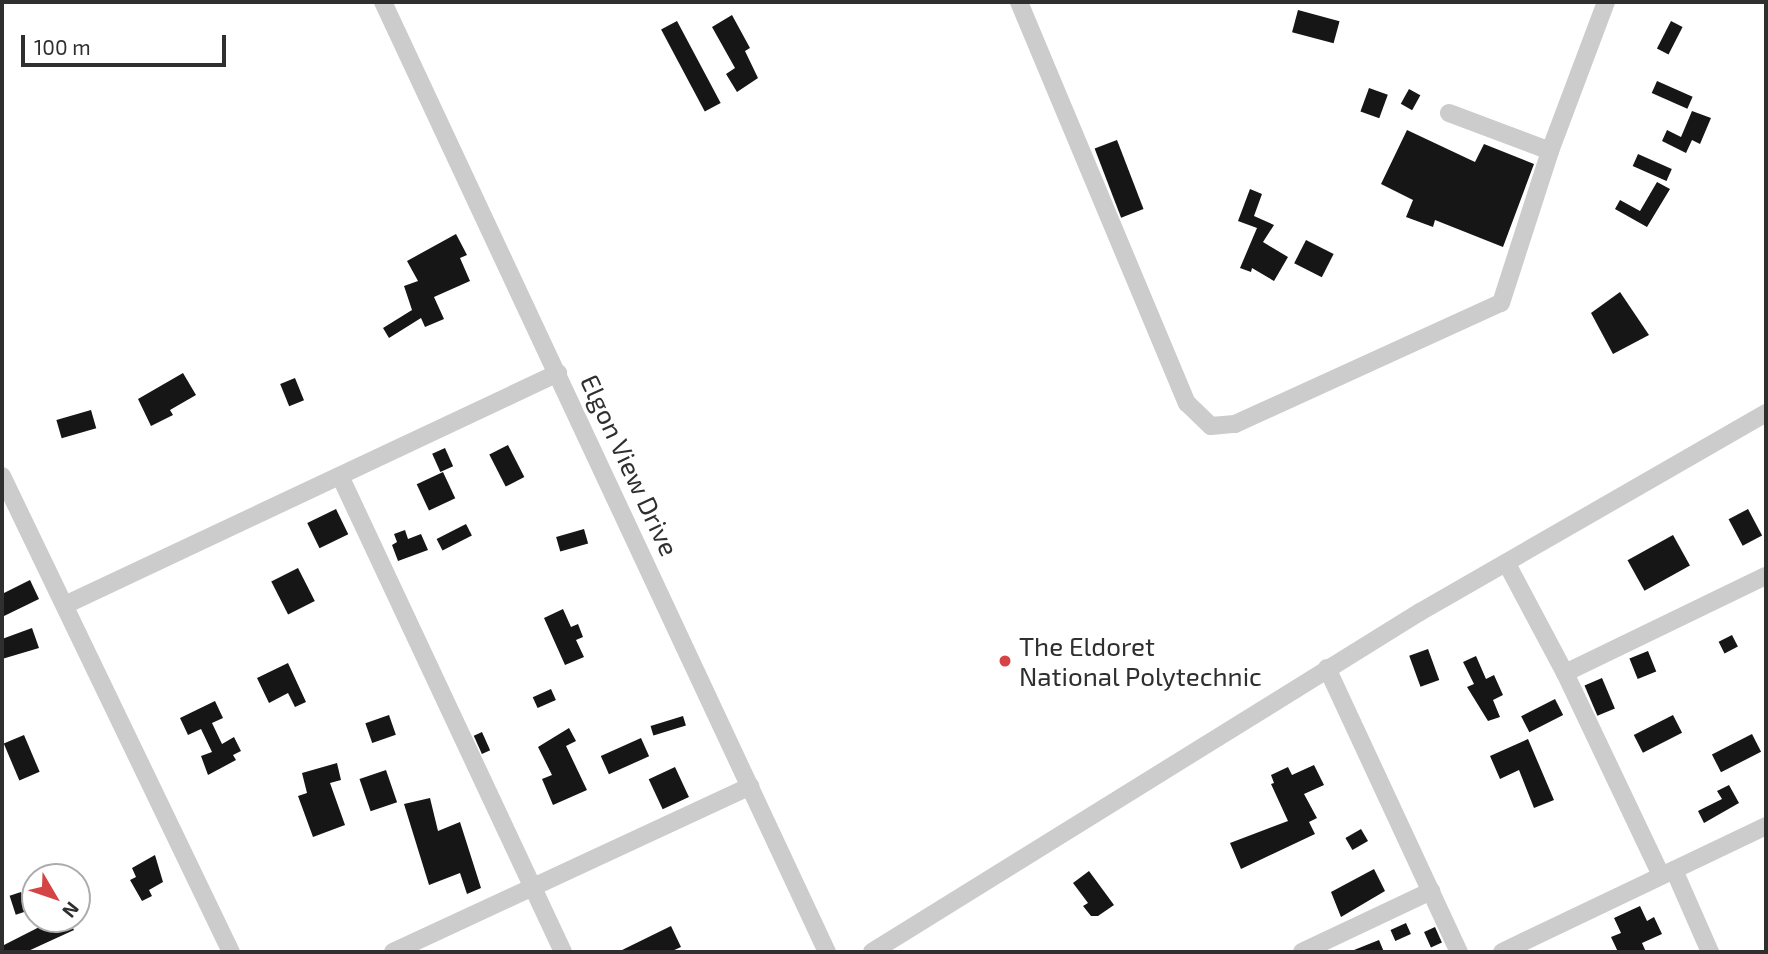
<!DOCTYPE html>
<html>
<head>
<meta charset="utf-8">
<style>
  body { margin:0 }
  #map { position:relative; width:1768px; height:954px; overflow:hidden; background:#fff; font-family:"Exo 2",sans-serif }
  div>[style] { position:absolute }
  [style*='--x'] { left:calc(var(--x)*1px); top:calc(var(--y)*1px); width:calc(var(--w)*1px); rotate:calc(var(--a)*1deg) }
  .building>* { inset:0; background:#161616; transform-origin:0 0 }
  .minor>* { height:18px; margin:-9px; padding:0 9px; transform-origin:9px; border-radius:9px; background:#ccc }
  .dots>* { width:19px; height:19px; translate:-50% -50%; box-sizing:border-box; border:4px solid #fff; border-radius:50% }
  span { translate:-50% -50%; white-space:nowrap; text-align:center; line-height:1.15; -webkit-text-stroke:7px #fff; paint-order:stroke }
  .street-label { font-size:26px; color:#2f2f2f }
  .poi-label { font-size:26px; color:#2f2f2f }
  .left { translate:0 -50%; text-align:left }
  .frame { position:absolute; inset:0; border:4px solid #2f2f2f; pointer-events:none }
  .north { position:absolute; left:21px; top:863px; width:70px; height:70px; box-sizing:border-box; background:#fff; border:2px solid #acacac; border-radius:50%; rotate:129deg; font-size:19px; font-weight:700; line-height:28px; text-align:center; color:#2f2f2f }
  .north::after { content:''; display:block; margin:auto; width:24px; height:32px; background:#d44445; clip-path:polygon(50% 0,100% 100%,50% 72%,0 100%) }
  .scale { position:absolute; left:21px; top:35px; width:205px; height:32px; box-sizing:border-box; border:4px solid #2f2f2f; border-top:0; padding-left:9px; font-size:21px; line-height:24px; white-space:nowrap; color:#2f2f2f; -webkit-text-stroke:5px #fff; paint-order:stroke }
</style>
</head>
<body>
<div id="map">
  <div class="building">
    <i style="left:1298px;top:10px;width:43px;height:23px;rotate:15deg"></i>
    <i style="clip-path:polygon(732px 15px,750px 48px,745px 51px,758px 78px,737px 92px,726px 74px,735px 68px,712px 27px)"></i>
    <i style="left:677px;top:21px;width:93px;height:18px;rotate:62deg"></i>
    <i style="left:1671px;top:21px;width:13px;height:31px;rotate:27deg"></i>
    <i style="left:1657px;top:81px;width:39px;height:13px;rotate:24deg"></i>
    <i style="left:1369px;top:88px;width:20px;height:25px;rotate:20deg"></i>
    <i style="left:1409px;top:89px;width:13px;height:17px;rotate:29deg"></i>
    <i style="clip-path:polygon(1692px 111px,1711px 118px,1700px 144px,1692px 140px,1686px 153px,1662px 141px,1667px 130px,1681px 137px)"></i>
    <i style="clip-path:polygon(1407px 130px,1475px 162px,1484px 144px,1534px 164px,1503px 247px,1435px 220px,1433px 227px,1406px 217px,1413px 200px,1381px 184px)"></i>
    <i style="left:1117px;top:140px;width:74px;height:24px;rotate:69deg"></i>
    <i style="left:1638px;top:154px;width:37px;height:13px;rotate:24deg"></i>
    <i style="clip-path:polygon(1657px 182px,1670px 189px,1647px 227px,1615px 209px,1620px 200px,1640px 211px)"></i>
    <i style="clip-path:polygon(1250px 189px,1262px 194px,1254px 216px,1274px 225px,1263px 242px,1288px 257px,1274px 281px,1252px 268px,1251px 272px,1240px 268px,1257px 228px,1238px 221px)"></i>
    <i style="clip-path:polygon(456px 234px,467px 255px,460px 258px,470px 281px,434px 297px,444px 319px,425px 327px,421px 318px,389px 338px,383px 328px,412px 310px,404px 286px,418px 281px,407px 261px)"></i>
    <i style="left:1306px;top:240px;width:31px;height:26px;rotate:27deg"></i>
    <i style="clip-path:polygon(1620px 292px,1649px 335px,1613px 354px,1591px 313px)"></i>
    <i style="clip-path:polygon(183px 373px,196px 395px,170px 410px,173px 415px,151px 426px,138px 399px)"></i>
    <i style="left:295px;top:378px;width:24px;height:16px;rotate:68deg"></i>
    <i style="left:91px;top:410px;width:19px;height:36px;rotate:74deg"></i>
    <i style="left:508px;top:445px;width:36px;height:21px;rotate:63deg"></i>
    <i style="left:445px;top:448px;width:20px;height:14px;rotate:66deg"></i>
    <i style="left:443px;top:472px;width:29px;height:29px;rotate:65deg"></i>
    <i style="left:336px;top:509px;width:28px;height:32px;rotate:64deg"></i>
    <i style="left:1748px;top:509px;width:30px;height:22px;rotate:62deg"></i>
    <i style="left:466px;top:524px;width:13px;height:33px;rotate:63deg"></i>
    <i style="left:584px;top:529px;width:15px;height:29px;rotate:74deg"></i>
    <i style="clip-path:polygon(405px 530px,408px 539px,421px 534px,428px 550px,398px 561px,392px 545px,397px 542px,394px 534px)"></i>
    <i style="left:1673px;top:535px;width:35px;height:52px;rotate:61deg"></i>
    <i style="left:298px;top:568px;width:37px;height:30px;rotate:63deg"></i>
    <i style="clip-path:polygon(30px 580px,39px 599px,2px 617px,2px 594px)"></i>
    <i style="clip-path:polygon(563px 609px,571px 627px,578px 624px,583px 637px,576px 640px,584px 657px,565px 665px,544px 618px)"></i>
    <i style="clip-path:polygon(32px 628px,39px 648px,2px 659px,2px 639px)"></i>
    <i style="left:1732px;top:635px;width:13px;height:15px;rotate:63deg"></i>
    <i style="left:1428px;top:649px;width:33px;height:20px;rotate:70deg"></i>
    <i style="left:1648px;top:651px;width:22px;height:20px;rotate:68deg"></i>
    <i style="clip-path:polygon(1476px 656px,1486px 679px,1494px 675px,1503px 695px,1493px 700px,1500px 717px,1488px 721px,1467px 687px,1474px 684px,1463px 662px)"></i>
    <i style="clip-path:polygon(288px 663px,306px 702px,295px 707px,288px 693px,269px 703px,257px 678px)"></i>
    <i style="left:1602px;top:678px;width:33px;height:19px;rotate:67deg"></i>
    <i style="left:551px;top:689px;width:12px;height:20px;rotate:66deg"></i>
    <i style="left:1555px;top:699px;width:18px;height:38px;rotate:63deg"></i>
    <i style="clip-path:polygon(215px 701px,223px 718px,212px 723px,222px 744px,234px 737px,241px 751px,233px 755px,236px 760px,208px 775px,201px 756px,212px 752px,201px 729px,188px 735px,180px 718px)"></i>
    <i style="left:389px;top:715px;width:21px;height:25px;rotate:71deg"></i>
    <i style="left:1673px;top:715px;width:20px;height:44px;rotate:63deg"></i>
    <i style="left:683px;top:716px;width:10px;height:34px;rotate:73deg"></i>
    <i style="clip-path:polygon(569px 728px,576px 741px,566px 746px,587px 790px,553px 805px,542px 779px,552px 775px,538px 747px)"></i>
    <i style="left:482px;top:732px;width:20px;height:9px;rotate:66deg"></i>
    <i style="left:1752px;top:734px;width:20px;height:45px;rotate:63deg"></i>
    <i style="left:24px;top:735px;width:40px;height:22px;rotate:67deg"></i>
    <i style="left:641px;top:738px;width:20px;height:44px;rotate:66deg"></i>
    <i style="clip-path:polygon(1528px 739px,1554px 800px,1534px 808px,1519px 770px,1500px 779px,1490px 756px)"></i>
    <i style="clip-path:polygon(337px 763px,341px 780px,330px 783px,345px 825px,313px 837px,298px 796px,307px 793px,302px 773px)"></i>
    <i style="clip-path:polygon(1314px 765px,1324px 785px,1304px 794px,1317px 818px,1309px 822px,1315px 834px,1241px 869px,1230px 843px,1288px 821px,1271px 784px,1274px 783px,1271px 775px,1288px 767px,1292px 775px)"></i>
    <i style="left:675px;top:767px;width:33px;height:29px;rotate:65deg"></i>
    <i style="left:386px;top:770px;width:34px;height:28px;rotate:71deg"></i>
    <i style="clip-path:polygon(1729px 785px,1739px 803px,1704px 823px,1698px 811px,1722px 799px,1717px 791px)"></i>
    <i style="clip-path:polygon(430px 798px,438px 831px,460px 822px,481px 888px,467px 894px,460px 873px,429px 885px,404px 804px)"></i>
    <i style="left:1361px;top:829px;width:14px;height:18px;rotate:60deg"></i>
    <i style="clip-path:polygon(155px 855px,163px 882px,149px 890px,152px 896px,142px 901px,130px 880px,136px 877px,132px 868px)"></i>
    <i style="clip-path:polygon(1374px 869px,1385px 891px,1341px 917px,1331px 892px)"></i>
    <i style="clip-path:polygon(1089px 871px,1114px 905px,1098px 916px,1091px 916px,1083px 906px,1088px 903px,1073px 883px)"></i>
    <i style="left:21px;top:892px;width:20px;height:12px;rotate:72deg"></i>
    <i style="clip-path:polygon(1640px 906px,1647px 921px,1654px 917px,1662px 934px,1642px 943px,1646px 952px,1618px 952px,1611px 937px,1621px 933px,1614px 918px)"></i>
    <i style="clip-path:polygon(55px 919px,68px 919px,74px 930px,26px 952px,2px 952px,2px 946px)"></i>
    <i style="left:1406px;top:923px;width:12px;height:17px;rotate:66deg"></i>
    <i style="clip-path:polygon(671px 926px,681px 947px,670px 952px,618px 952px)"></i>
    <i style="left:1435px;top:927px;width:17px;height:12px;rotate:66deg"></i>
    <i style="clip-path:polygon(1379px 940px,1384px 952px,1349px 952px)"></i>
  </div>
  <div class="minor">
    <i style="--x:383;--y:2;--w:1049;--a:64.95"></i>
    <i style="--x:1019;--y:2;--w:435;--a:67.3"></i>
    <i style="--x:1187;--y:403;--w:33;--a:44"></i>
    <i style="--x:1211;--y:426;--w:24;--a:-5"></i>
    <i style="--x:1235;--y:424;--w:292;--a:-24.5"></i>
    <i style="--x:1501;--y:303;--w:160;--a:-72.1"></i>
    <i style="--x:1449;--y:113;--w:108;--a:20.6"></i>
    <i style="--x:1550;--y:151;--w:159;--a:-69.4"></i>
    <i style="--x:2;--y:476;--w:528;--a:64.31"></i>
    <i style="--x:341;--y:478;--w:523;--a:64.9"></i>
    <i style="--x:1507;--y:564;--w:123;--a:62"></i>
    <i style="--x:1565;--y:673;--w:224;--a:64.6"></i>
    <i style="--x:65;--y:605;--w:545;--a:-25.2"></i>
    <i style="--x:1327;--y:668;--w:313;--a:65.1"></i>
    <i style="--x:1565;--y:673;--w:223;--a:-25.8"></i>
    <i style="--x:1674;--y:870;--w:90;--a:66.3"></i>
    <i style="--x:393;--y:952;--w:394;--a:-24.9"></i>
    <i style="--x:872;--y:952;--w:645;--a:-31.82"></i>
    <i style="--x:1420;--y:612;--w:399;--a:-29.9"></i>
    <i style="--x:1302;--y:952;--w:143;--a:-25.3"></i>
    <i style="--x:1502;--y:952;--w:293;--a:-25.5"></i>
  </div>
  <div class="dots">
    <i style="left:1005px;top:661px;background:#d44445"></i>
  </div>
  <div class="street-label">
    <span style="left:630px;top:465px;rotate:65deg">Elgon View Drive</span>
  </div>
  <div class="poi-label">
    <span class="left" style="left:1019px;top:661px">The Eldoret<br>National Polytechnic</span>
  </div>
  <div class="frame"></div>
  <div class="north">N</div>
  <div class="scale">100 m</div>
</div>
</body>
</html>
